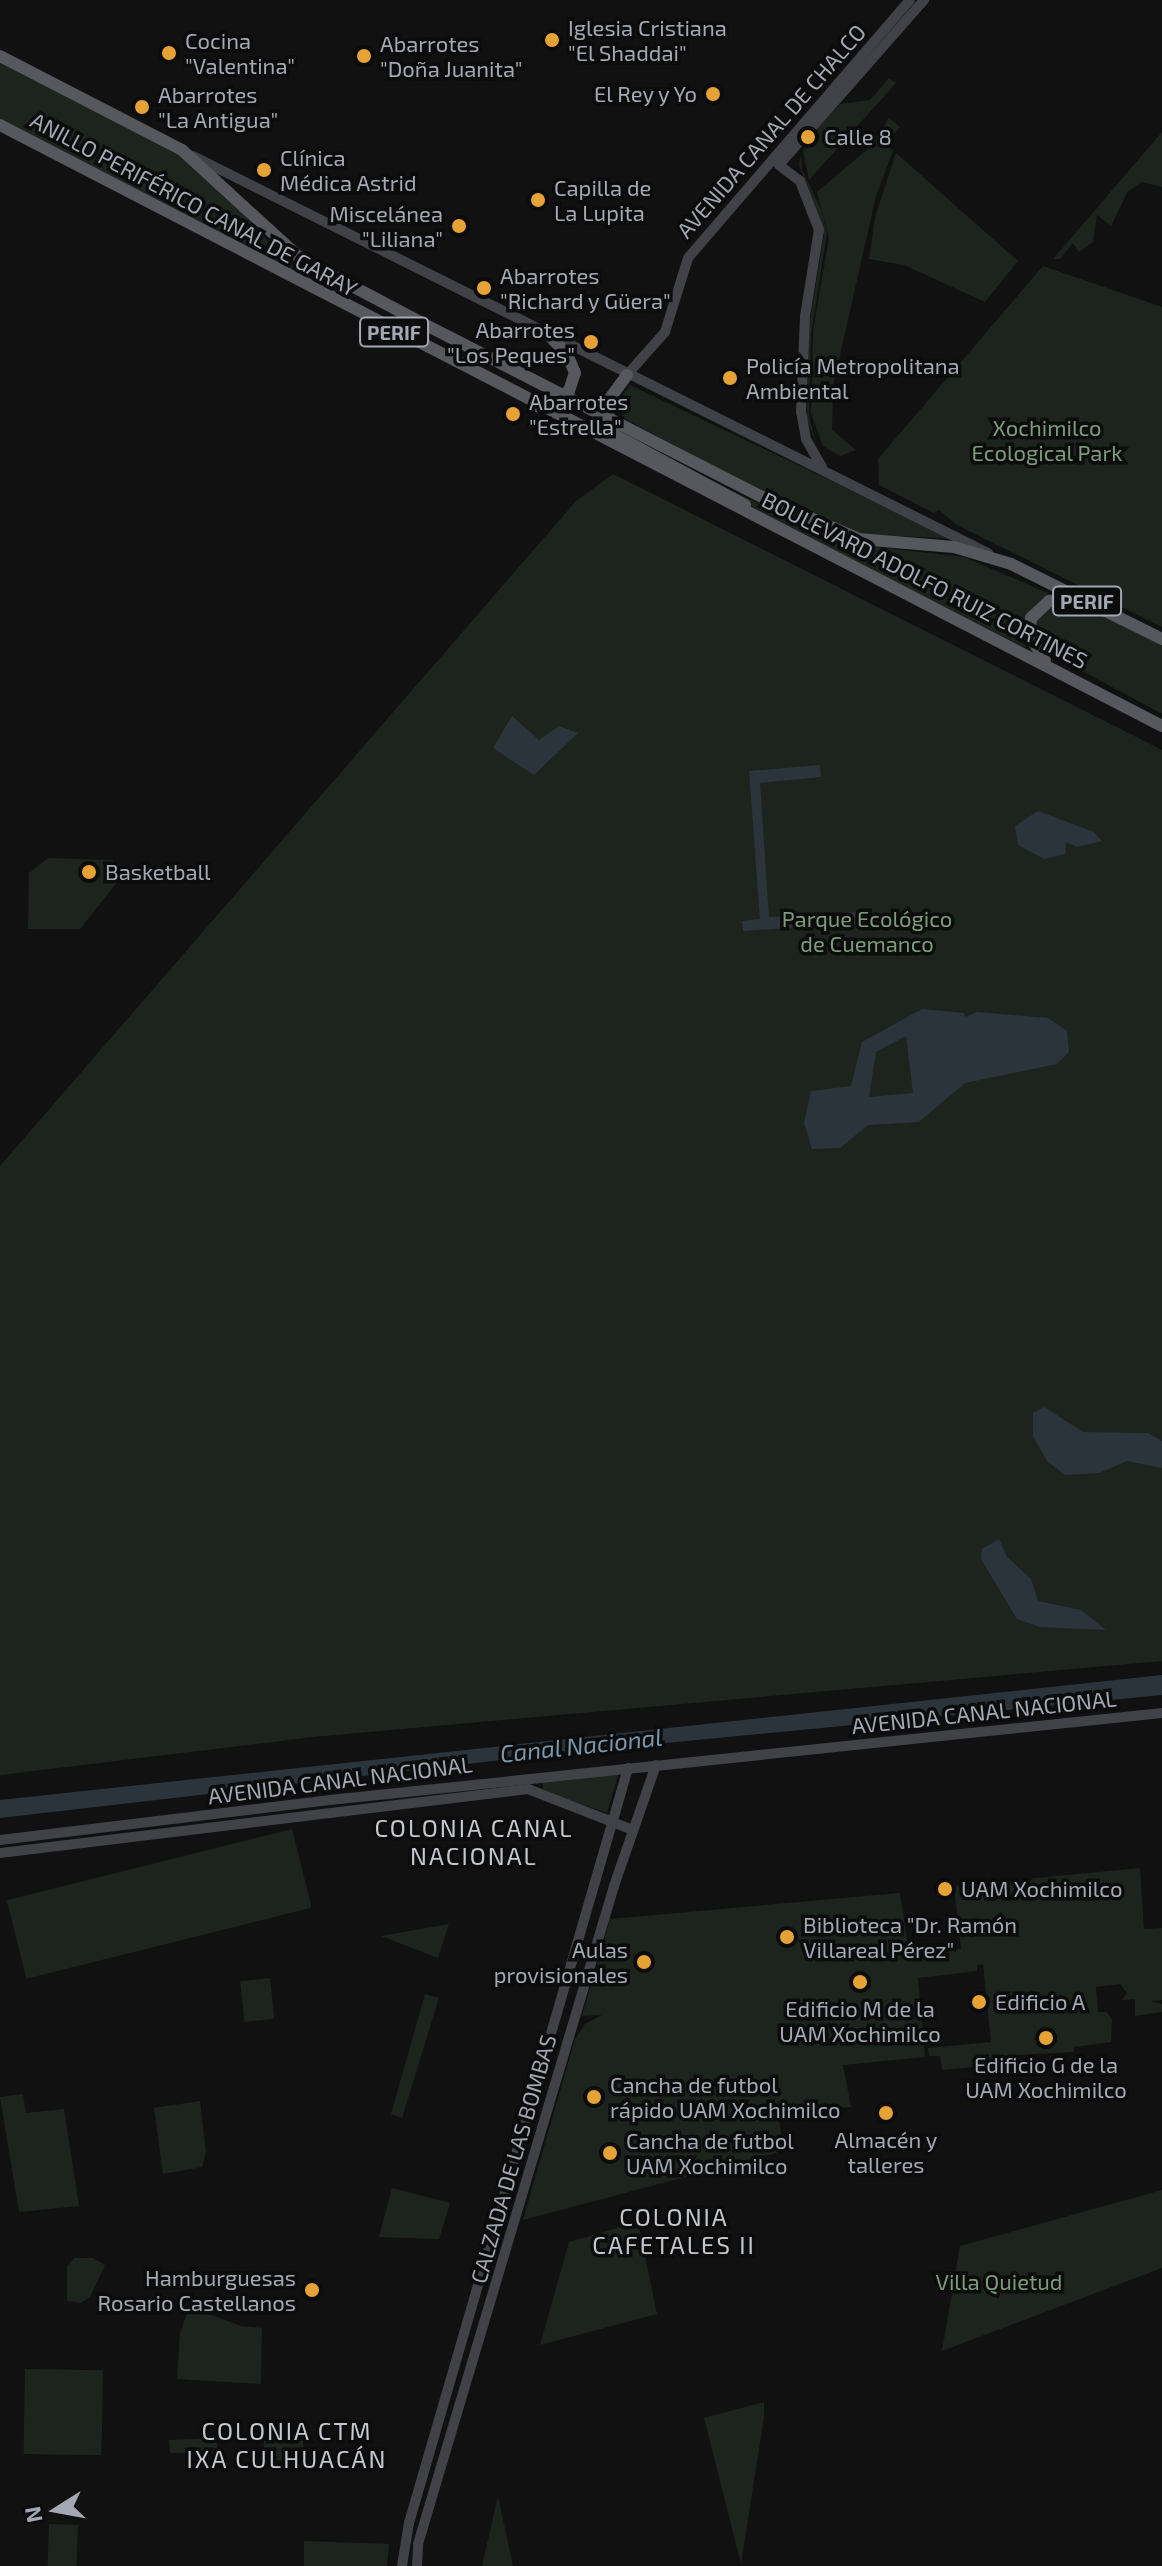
<!DOCTYPE html>
<html>
<head>
<meta charset="utf-8">
<style>
  body { margin:0 }
  #map { position:relative; width:1162px; height:2566px; overflow:hidden; background:#111112; font-family:"Exo 2",sans-serif }
  div>[style] { position:absolute }
  [style*='--x'] { left:calc(var(--x)*1px); top:calc(var(--y)*1px); width:calc(var(--w)*1px); rotate:calc(var(--a)*1deg) }
  .green>* { inset:0; background:#1d241e; transform-origin:0 0 }
  .water>* { inset:0; background:#2b343a }
  .secondary>* { height:10px; margin:-5px; padding:0 5px; transform-origin:5px; border-radius:5px; background:#404247 }
  .trunk>* { height:12px; margin:-6px; padding:0 6px; transform-origin:6px; border-radius:6px; background:#56585e }
  .trunk-bridge>* { height:12px; margin:-6px; padding:0 6px; transform-origin:6px; border-radius:6px; background:#56585e }
  .dots>* { width:22px; height:22px; translate:-50% -50%; box-sizing:border-box; border:4px solid #0c0c0d; border-radius:50% }
  span { translate:-50% -50%; white-space:nowrap; text-align:center; line-height:1.15; -webkit-text-stroke:7px #0c0c0d; paint-order:stroke }
  .shield-label span { padding:2px 6px; background:#0c0c0d; border:2px solid; border-radius:6px; -webkit-text-stroke-width:0 }
  .shield-label { font-size:20px; color:#a3a8b2; font-weight:700 }
  .poi-label { font-size:22px; color:#a3a8b2 }
  .left { translate:0 -50%; text-align:left }
  .right { translate:-100% -50%; text-align:right }
  .street-label { font-size:22px; color:#a3a8b2 }
  .park-label { font-size:22px; color:#7b9c7b }
  .water-label { font-size:24px; color:#7b97ab; font-style:italic }
  .neighbourhood-label { font-size:24px; color:#c3c7ce; letter-spacing:2px }
  .north { position:absolute; left:16px; top:2470px; width:80px; height:80px; -webkit-text-stroke:6px #0c0c0d; paint-order:stroke; rotate:259deg; font-size:22px; font-weight:700; line-height:32px; text-align:center; color:#a3a8b2 }
  .north::after { content:''; display:block; margin:auto; width:28px; height:36px; background:#a3a8b2; clip-path:polygon(50% 0,100% 100%,50% 72%,0 100%) }
</style>
</head>
<body>
<div id="map">
  <div class="green">
    <i style="clip-path:polygon(0 59px,186px 150px,273px 247px,294px 262px,291px 269px,0 119px)"></i>
    <i style="clip-path:polygon(889px 78px,896px 83px,809px 180px,803px 151px,814px 133px,840px 104px,870px 100px)"></i>
    <i style="clip-path:polygon(889px 118px,900px 127px,885px 144px,893px 151px,876px 196px,833px 386px,832px 430px,856px 450px,840px 456px,823px 446px,811px 413px,813px 331px,829px 238px,817px 192px,870px 147px)"></i>
    <i style="clip-path:polygon(1162px 132px,1162px 187px,1142px 182px,1128px 191px,1111px 226px,1097px 215px,1093px 242px,1079px 252px,1073px 243px,1060px 259px,1053px 259px)"></i>
    <i style="clip-path:polygon(896px 153px,1018px 261px,985px 302px,904px 265px,869px 259px,875px 217px)"></i>
    <i style="clip-path:polygon(801px 155px,802px 170px,821px 209px,827px 232px,811px 335px,809px 415px,817px 448px,807px 418px,808px 333px,824px 234px,799px 165px)"></i>
    <i style="clip-path:polygon(1043px 266px,1162px 307px,1162px 627px,957px 525px,939px 510px,934px 513px,879px 485px,878px 459px)"></i>
    <i style="clip-path:polygon(630px 385px,953px 539px,848px 533px,811px 517px,625px 419px,616px 404px)"></i>
    <i style="clip-path:polygon(613px 474px,1162px 750px,1162px 1661px,313px 1737px,0 1775px,0 1166px,576px 501px)"></i>
    <i style="clip-path:polygon(729px 489px,840px 543px,964px 557px,1057px 597px,1026px 621px,1026px 648px,764px 515px)"></i>
    <i style="clip-path:polygon(1047px 604px,1086px 605px,1162px 646px,1162px 714px,1040px 648px,1034px 628px,1037px 613px)"></i>
    <i style="clip-path:polygon(48px 858px,113px 860px,113px 865px,130px 866px,80px 929px,28px 929px,29px 873px)"></i>
    <i style="clip-path:polygon(619px 1772px,607px 1813px,544px 1791px,542px 1781px)"></i>
    <i style="left:292px;top:1829px;width:81px;height:294px;rotate:76deg"></i>
    <i style="clip-path:polygon(1140px 1868px,1144px 1929px,1162px 1928px,1162px 2000px,1150px 2001px,1162px 2004px,1162px 2012px,1135px 2016px,1135px 1999px,1122px 2000px,1127px 1993px,1120px 1984px,1096px 1987px,1098px 2012px,1107px 2012px,1112px 2020px,1111px 2042px,1074px 2047px,1074px 2052px,1016px 2055px,1016px 2063px,942px 2070px,940px 2056px,929px 2056px,928px 2048px,991px 2042px,983px 1964px,977px 1965px,977px 1971px,918px 1978px,925px 2057px,843px 2065px,851px 2107px,780px 2113px,777px 2099px,783px 2151px,523px 2220px,575px 2039px,585px 2024px,602px 2015px,582px 2016px,610px 1919px,900px 1893px,909px 1954px,961px 1949px,954px 1886px)"></i>
    <i style="clip-path:polygon(449px 1924px,438px 1958px,381px 1936px)"></i>
    <i style="left:270px;top:1978px;width:41px;height:30px;rotate:84deg"></i>
    <i style="clip-path:polygon(425px 1994px,439px 1998px,402px 2118px,391px 2114px)"></i>
    <i style="clip-path:polygon(23px 2094px,26px 2113px,64px 2109px,79px 2206px,19px 2212px,0 2097px)"></i>
    <i style="clip-path:polygon(200px 2101px,206px 2152px,202px 2167px,163px 2174px,154px 2108px)"></i>
    <i style="clip-path:polygon(392px 2188px,450px 2203px,439px 2239px,379px 2237px)"></i>
    <i style="clip-path:polygon(1162px 2190px,1162px 2268px,942px 2351px,960px 2246px)"></i>
    <i style="clip-path:polygon(638px 2222px,657px 2314px,540px 2345px,569px 2242px)"></i>
    <i style="clip-path:polygon(74px 2258px,93px 2258px,105px 2265px,90px 2297px,81px 2303px,67px 2301px,67px 2266px)"></i>
    <i style="clip-path:polygon(195px 2309px,241px 2326px,262px 2328px,261px 2384px,177px 2379px,180px 2333px,188px 2311px)"></i>
    <i style="left:25px;top:2369px;width:78px;height:85px;rotate:1deg"></i>
    <i style="clip-path:polygon(764px 2402px,764px 2417px,741px 2564px,704px 2418px)"></i>
    <i style="clip-path:polygon(217px 2438px,217px 2453px,170px 2453px,169px 2440px)"></i>
    <i style="left:264px;top:2441px;width:39px;height:19px"></i>
    <i style="clip-path:polygon(498px 2496px,513px 2566px,482px 2566px)"></i>
    <i style="left:49px;top:2524px;width:29px;height:42px;rotate:2deg"></i>
    <i style="clip-path:polygon(304px 2541px,389px 2544px,387px 2566px,304px 2566px)"></i>
  </div>
  <div class="water">
    <i style="clip-path:polygon(512px 716px,539px 740px,559px 726px,578px 733px,534px 775px,493px 748px)"></i>
    <i style="clip-path:polygon(820px 765px,821px 777px,760px 783px,769px 917px,857px 912px,858px 923px,743px 931px,742px 921px,760px 919px,749px 771px)"></i>
    <i style="clip-path:polygon(1038px 811px,1094px 832px,1102px 841px,1077px 847px,1066px 842px,1065px 854px,1044px 859px,1018px 845px,1015px 826px)"></i>
    <i style="clip-path:polygon(evenodd,922px 1009px,964px 1013px,965px 1017px,977px 1012px,1048px 1018px,1067px 1031px,1069px 1052px,1057px 1064px,965px 1083px,919px 1122px,868px 1125px,840px 1148px,812px 1149px,804px 1123px,811px 1091px,851px 1086px,862px 1042px,922px 1009px,906px 1036px,913px 1093px,869px 1097px,876px 1052px,906px 1036px)"></i>
    <i style="clip-path:polygon(1044px 1407px,1083px 1432px,1148px 1433px,1162px 1441px,1162px 1468px,1127px 1461px,1099px 1473px,1065px 1475px,1047px 1461px,1033px 1436px,1033px 1413px)"></i>
    <i style="clip-path:polygon(999px 1539px,1007px 1557px,1031px 1579px,1038px 1601px,1081px 1610px,1106px 1630px,1040px 1627px,1017px 1619px,981px 1559px,982px 1549px)"></i>
    <i style="clip-path:polygon(1162px 1675px,1162px 1695px,563px 1753px,0 1818px,0 1800px)"></i>
  </div>
  <div class="secondary">
    <i style="--x:193;--y:156;--w:889;--a:26.54"></i>
    <i style="--x:627;--y:375;--w:57;--a:-48.5"></i>
    <i style="--x:665;--y:332;--w:77;--a:-72.7"></i>
    <i style="--x:688;--y:258;--w:340;--a:-49.3"></i>
    <i style="--x:822;--y:467;--w:32;--a:-120"></i>
    <i style="--x:806;--y:439;--w:27;--a:-100"></i>
    <i style="--x:801;--y:412;--w:96;--a:-87.6"></i>
    <i style="--x:805;--y:316;--w:87;--a:-80.8"></i>
    <i style="--x:819;--y:230;--w:53;--a:-111.2"></i>
    <i style="--x:800;--y:181;--w:26;--a:-143"></i>
    <i style="--x:779;--y:165;--w:220;--a:-48.7"></i>
    <i style="--x:0;--y:1840;--w:332;--a:-6.9"></i>
    <i style="--x:330;--y:1800;--w:837;--a:-5.97"></i>
    <i style="--x:0;--y:1853;--w:532;--a:-6.91"></i>
    <i style="--x:528;--y:1789;--w:113;--a:21.3"></i>
    <i style="--x:402;--y:2566;--w:44;--a:-80.8"></i>
    <i style="--x:409;--y:2523;--w:786;--a:-73.82"></i>
    <i style="--x:417;--y:2566;--w:22;--a:-87"></i>
    <i style="--x:418;--y:2544;--w:687;--a:-73.41"></i>
    <i style="--x:614;--y:1886;--w:128;--a:-70.9"></i>
  </div>
  <div class="trunk">
    <i style="--x:0;--y:56;--w:205;--a:27.3"></i>
    <i style="--x:182;--y:150;--w:161;--a:42.5"></i>
    <i style="--x:301;--y:259;--w:135;--a:27.9"></i>
    <i style="--x:0;--y:125;--w:1308;--a:27.35"></i>
    <i style="--x:627;--y:375;--w:36;--a:126"></i>
    <i style="--x:606;--y:404;--w:31;--a:77"></i>
    <i style="--x:613;--y:434;--w:150;--a:28.3"></i>
    <i style="--x:539;--y:407;--w:34;--a:-28"></i>
    <i style="--x:569;--y:391;--w:19;--a:-72"></i>
    <i style="--x:575;--y:373;--w:21;--a:-113"></i>
    <i style="--x:567;--y:354;--w:28;--a:-134"></i>
    <i style="--x:762;--y:497;--w:106;--a:23.4"></i>
    <i style="--x:859;--y:539;--w:95;--a:4.8"></i>
    <i style="--x:954;--y:547;--w:59;--a:16.6"></i>
    <i style="--x:1011;--y:564;--w:169;--a:26.4"></i>
    <i style="--x:1045;--y:660;--w:27;--a:-123"></i>
    <i style="--x:1030;--y:637;--w:19;--a:-87"></i>
    <i style="--x:1031;--y:618;--w:25;--a:-43"></i>
    <i style="--x:1049;--y:601;--w:29;--a:-4"></i>
  </div>
  <div class="trunk-bridge">
    <i style="--x:420;--y:322;--w:384;--a:27.1"></i>
  </div>
  <div class="dots">
    <i style="left:552px;top:40px;background:#e6a235"></i>
    <i style="left:169px;top:53px;background:#e6a235"></i>
    <i style="left:364px;top:56px;background:#e6a235"></i>
    <i style="left:713px;top:94px;background:#e6a235"></i>
    <i style="left:142px;top:107px;background:#e6a235"></i>
    <i style="left:808px;top:137px;background:#e6a235"></i>
    <i style="left:264px;top:170px;background:#e6a235"></i>
    <i style="left:538px;top:200px;background:#e6a235"></i>
    <i style="left:459px;top:226px;background:#e6a235"></i>
    <i style="left:484px;top:288px;background:#e6a235"></i>
    <i style="left:591px;top:342px;background:#e6a235"></i>
    <i style="left:730px;top:378px;background:#e6a235"></i>
    <i style="left:513px;top:414px;background:#e6a235"></i>
    <i style="left:89px;top:872px;background:#e6a235"></i>
    <i style="left:945px;top:1889px;background:#e6a235"></i>
    <i style="left:787px;top:1937px;background:#e6a235"></i>
    <i style="left:644px;top:1962px;background:#e6a235"></i>
    <i style="left:860px;top:1982px;background:#e6a235"></i>
    <i style="left:979px;top:2002px;background:#e6a235"></i>
    <i style="left:1046px;top:2038px;background:#e6a235"></i>
    <i style="left:594px;top:2097px;background:#e6a235"></i>
    <i style="left:886px;top:2113px;background:#e6a235"></i>
    <i style="left:610px;top:2153px;background:#e6a235"></i>
    <i style="left:312px;top:2290px;background:#e6a235"></i>
  </div>
  <div class="shield-label">
    <span style="left:394px;top:332px">PERIF</span>
    <span style="left:1087px;top:601px">PERIF</span>
  </div>
  <div class="poi-label">
    <span class="left" style="left:568px;top:40px">Iglesia Cristiana<br>"El Shaddai"</span>
    <span class="left" style="left:185px;top:53px">Cocina<br>"Valentina"</span>
    <span class="left" style="left:380px;top:56px">Abarrotes<br>"Doña Juanita"</span>
    <span class="left" style="left:158px;top:107px">Abarrotes<br>"La Antigua"</span>
    <span class="right" style="left:697px;top:94px">El Rey y Yo</span>
    <span class="left" style="left:824px;top:137px">Calle 8</span>
    <span class="left" style="left:280px;top:170px">Clínica<br>Médica Astrid</span>
    <span class="left" style="left:554px;top:200px">Capilla de<br>La Lupita</span>
    <span class="right" style="left:443px;top:226px">Miscelánea<br>"Liliana"</span>
    <span class="left" style="left:500px;top:288px">Abarrotes<br>"Richard y Güera"</span>
    <span class="right" style="left:575px;top:342px">Abarrotes<br>"Los Peques"</span>
    <span class="left" style="left:746px;top:378px">Policía Metropolitana<br>Ambiental</span>
    <span class="left" style="left:529px;top:414px">Abarrotes<br>"Estrella"</span>
    <span class="left" style="left:105px;top:872px">Basketball</span>
    <span class="left" style="left:961px;top:1889px">UAM Xochimilco</span>
    <span class="left" style="left:803px;top:1937px">Biblioteca "Dr. Ramón<br>Villareal Pérez"</span>
    <span class="right" style="left:628px;top:1962px">Aulas<br>provisionales</span>
    <span class="left" style="left:995px;top:2002px">Edificio A</span>
    <span style="left:860px;top:2021px">Edificio M de la<br>UAM Xochimilco</span>
    <span style="left:1046px;top:2077px">Edificio G de la<br>UAM Xochimilco</span>
    <span class="left" style="left:610px;top:2097px">Cancha de futbol<br>rápido UAM Xochimilco</span>
    <span style="left:886px;top:2152px">Almacén y<br>talleres</span>
    <span class="left" style="left:626px;top:2153px">Cancha de futbol<br>UAM Xochimilco</span>
    <span class="right" style="left:296px;top:2290px">Hamburguesas<br>Rosario Castellanos</span>
  </div>
  <div class="street-label">
    <span style="left:771px;top:131px;rotate:-49deg">AVENIDA CANAL DE CHALCO</span>
    <span style="left:194px;top:204px;rotate:28deg">ANILLO PERIFÉRICO CANAL DE GARAY</span>
    <span style="left:925px;top:580px;rotate:27deg">BOULEVARD ADOLFO RUIZ CORTINES</span>
    <span style="left:984px;top:1712px;rotate:-6deg">AVENIDA CANAL NACIONAL</span>
    <span style="left:340px;top:1780px;rotate:-7deg">AVENIDA CANAL NACIONAL</span>
    <span style="left:513px;top:2159px;rotate:-74deg">CALZADA DE LAS BOMBAS</span>
  </div>
  <div class="park-label">
    <span style="left:1047px;top:440px">Xochimilco<br>Ecological Park</span>
    <span style="left:867px;top:931px">Parque Ecológico<br>de Cuemanco</span>
    <span style="left:999px;top:2282px">Villa Quietud</span>
  </div>
  <div class="water-label">
    <span style="left:581px;top:1745px;rotate:-6deg">Canal Nacional</span>
  </div>
  <div class="neighbourhood-label">
    <span style="left:474px;top:1842px">COLONIA CANAL<br>NACIONAL</span>
    <span style="left:674px;top:2231px">COLONIA<br>CAFETALES II</span>
    <span style="left:287px;top:2445px">COLONIA CTM<br>IXA CULHUACÁN</span>
  </div>
  <div class="north">N</div>
</div>
</body>
</html>
